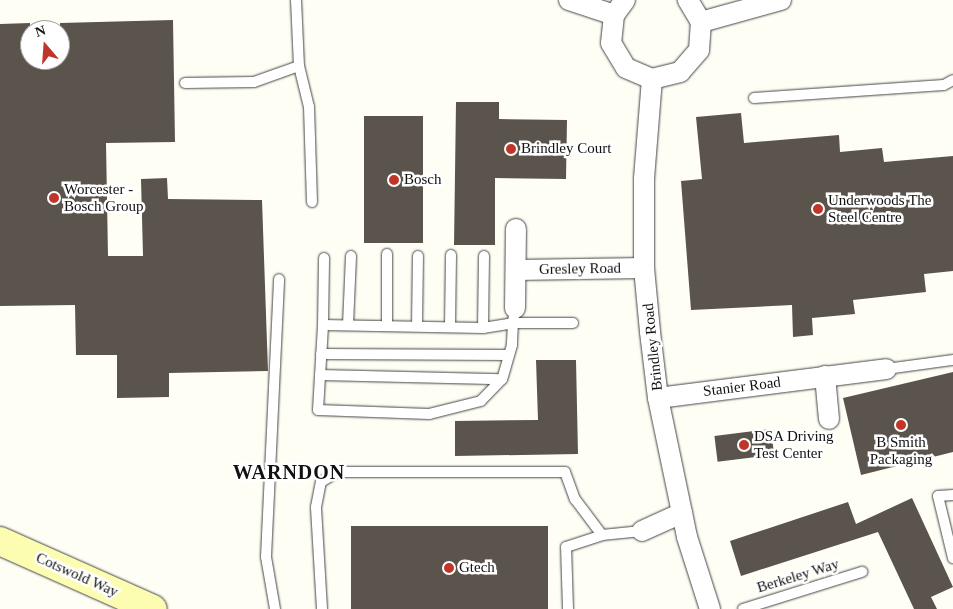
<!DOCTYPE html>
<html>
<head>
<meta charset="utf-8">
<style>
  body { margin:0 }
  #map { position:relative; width:953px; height:609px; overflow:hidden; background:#fffef5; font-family:Georgia,serif }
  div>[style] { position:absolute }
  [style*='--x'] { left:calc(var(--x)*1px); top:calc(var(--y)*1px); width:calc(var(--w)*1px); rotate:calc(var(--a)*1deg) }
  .building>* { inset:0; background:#5a544d; transform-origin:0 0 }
  .roads { filter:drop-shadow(0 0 1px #444) drop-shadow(0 0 1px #444) }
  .lane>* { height:10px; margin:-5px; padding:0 5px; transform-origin:5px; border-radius:5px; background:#fff }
  .street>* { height:20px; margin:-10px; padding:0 10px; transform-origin:10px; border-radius:10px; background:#fff }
  .secondary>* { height:28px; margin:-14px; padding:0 14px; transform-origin:14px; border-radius:14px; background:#fcfdb1 }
  .dots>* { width:14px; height:14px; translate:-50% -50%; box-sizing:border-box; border:2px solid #fff; border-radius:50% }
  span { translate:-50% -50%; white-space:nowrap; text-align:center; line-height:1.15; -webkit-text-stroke:5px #fff; paint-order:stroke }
  .poi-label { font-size:15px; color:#111 }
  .left { translate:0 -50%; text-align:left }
  .street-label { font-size:15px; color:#111 }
  .district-label { font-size:20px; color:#111; font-weight:700; letter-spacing:1px }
  .north { position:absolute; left:20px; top:20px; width:50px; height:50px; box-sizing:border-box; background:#fff; border:1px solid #a0a0a0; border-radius:50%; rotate:342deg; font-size:14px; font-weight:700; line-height:20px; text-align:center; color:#111 }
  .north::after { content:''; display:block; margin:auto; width:18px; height:22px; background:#c03529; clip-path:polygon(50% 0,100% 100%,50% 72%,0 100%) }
</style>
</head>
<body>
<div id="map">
  <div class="building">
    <i style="clip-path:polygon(173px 20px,175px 142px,106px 143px,108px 256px,143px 256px,141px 179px,167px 178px,168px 199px,262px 200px,268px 371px,169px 373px,169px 397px,117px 398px,117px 355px,76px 355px,75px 305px,0 306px,0 24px,30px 23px,30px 60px,60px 60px,60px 23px)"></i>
    <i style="clip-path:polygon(456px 102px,499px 102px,499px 119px,567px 120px,566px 179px,495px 178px,495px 245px,454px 245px)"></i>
    <i style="clip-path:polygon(741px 113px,744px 143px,839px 135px,840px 152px,882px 148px,884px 162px,953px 156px,953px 271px,924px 274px,926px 292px,853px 300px,855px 314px,812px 318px,813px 335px,793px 337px,792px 305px,691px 310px,681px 181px,702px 179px,696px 117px)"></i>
    <i style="left:423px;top:116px;width:127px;height:59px;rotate:90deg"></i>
    <i style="clip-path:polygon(536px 360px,576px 360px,578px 454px,455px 456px,455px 421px,538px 420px)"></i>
    <i style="clip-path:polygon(953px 372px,953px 452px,861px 475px,843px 398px)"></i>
    <i style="left:771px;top:429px;width:26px;height:57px;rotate:83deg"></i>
    <i style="clip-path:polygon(912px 498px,953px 587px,931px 597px,937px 609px,914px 609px,878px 532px,741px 576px,730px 541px,848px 502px,856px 524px)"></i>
    <i style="left:351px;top:526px;width:197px;height:83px"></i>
  </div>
  <div class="roads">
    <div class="lane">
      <i style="--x:296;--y:0;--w:66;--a:87.4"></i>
      <i style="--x:299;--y:66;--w:42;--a:76.3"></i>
      <i style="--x:309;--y:107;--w:95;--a:88.2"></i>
      <i style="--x:185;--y:83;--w:69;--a:-0.8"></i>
      <i style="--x:254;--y:82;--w:48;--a:-19.6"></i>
      <i style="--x:754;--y:98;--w:190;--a:-3.9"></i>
      <i style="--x:944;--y:85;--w:10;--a:-29"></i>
      <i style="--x:515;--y:308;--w:15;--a:98"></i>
      <i style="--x:513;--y:323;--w:22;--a:93"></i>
      <i style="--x:512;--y:345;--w:35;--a:106"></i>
      <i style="--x:502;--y:379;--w:30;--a:134"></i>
      <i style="--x:481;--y:401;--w:54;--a:166"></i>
      <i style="--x:429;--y:414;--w:111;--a:-177.9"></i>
      <i style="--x:318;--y:410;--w:85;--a:-86.6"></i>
      <i style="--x:323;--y:325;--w:160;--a:1.1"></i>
      <i style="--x:483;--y:328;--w:30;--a:-9"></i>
      <i style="--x:513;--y:323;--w:60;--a:0"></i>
      <i style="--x:323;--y:325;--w:67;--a:-89.1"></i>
      <i style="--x:348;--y:325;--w:69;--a:-87.5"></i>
      <i style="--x:387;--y:326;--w:72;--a:-90"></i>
      <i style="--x:417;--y:326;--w:70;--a:-89.2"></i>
      <i style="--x:450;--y:327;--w:72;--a:-89.2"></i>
      <i style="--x:483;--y:328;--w:72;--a:-89.2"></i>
      <i style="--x:321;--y:354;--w:188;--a:0.3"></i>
      <i style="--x:886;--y:369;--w:68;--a:-7.7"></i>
      <i style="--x:320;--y:375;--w:182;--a:1.3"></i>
      <i style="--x:953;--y:495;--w:15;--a:176"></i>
      <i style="--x:938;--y:496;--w:64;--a:76.4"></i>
      <i style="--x:275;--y:609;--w:53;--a:-99.8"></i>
      <i style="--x:266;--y:557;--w:278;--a:-87.3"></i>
      <i style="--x:322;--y:609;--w:102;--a:-93.4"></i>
      <i style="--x:316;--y:507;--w:25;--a:-79"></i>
      <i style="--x:321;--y:482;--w:19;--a:-32"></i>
      <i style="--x:337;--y:472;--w:228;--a:0"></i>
      <i style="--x:565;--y:472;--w:29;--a:70"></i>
      <i style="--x:575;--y:499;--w:45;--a:53.1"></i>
      <i style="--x:568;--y:609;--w:62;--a:-91.8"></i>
      <i style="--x:566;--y:547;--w:38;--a:-18"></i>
      <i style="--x:602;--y:535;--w:40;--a:-5.7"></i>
      <i style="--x:743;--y:609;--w:125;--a:-17.3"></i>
    </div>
    <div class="street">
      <i style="--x:569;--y:0;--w:47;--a:18.4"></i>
      <i style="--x:625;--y:0;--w:19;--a:126"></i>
      <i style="--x:614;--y:15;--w:28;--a:96"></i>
      <i style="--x:611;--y:43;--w:29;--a:59"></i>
      <i style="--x:626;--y:68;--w:28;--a:23"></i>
      <i style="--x:652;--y:79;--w:29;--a:-14"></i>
      <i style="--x:680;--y:72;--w:29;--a:-49"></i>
      <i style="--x:699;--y:50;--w:28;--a:-86"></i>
      <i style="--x:701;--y:22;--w:26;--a:-121"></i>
      <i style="--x:701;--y:22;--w:83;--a:-15.4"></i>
      <i style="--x:652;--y:79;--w:99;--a:94.6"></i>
      <i style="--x:644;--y:178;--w:90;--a:90"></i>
      <i style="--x:644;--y:268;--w:64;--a:84.6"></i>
      <i style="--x:650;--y:332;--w:66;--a:83.1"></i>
      <i style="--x:658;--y:398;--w:142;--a:78.2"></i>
      <i style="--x:687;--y:537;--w:76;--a:72.3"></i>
      <i style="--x:516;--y:270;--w:128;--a:-0.9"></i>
      <i style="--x:515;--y:308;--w:79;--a:-89.3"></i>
      <i style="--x:825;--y:376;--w:43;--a:84.7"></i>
      <i style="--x:658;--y:398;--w:230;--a:-7.2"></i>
      <i style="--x:642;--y:531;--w:44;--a:-24.2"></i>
    </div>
    <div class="secondary">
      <i style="--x:0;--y:541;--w:167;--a:24"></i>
    </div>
  </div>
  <div class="dots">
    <i style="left:511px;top:149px;background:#c03529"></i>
    <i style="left:394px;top:180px;background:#c03529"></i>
    <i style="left:54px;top:198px;background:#c03529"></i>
    <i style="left:818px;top:209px;background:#c03529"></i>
    <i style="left:901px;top:425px;background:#c03529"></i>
    <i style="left:744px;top:445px;background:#c03529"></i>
    <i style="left:449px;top:568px;background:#c03529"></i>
  </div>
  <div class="poi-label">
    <span class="left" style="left:521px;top:149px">Brindley Court</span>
    <span class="left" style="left:404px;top:180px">Bosch</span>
    <span class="left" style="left:64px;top:198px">Worcester -<br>Bosch Group</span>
    <span class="left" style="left:828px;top:209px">Underwoods The<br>Steel Centre</span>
    <span class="left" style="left:754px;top:445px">DSA Driving<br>Test Center</span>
    <span style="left:901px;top:451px">B Smith<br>Packaging</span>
    <span class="left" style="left:459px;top:568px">Gtech</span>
  </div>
  <div class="street-label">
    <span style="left:580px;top:269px;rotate:-1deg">Gresley Road</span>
    <span style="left:653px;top:347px;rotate:-96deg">Brindley Road</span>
    <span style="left:742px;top:387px;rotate:-7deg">Stanier Road</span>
    <span style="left:77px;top:575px;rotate:24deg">Cotswold Way</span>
    <span style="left:798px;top:576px;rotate:-17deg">Berkeley Way</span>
  </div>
  <div class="district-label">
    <span style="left:289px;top:472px">WARNDON</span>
  </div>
  <div class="north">N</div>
</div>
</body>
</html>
